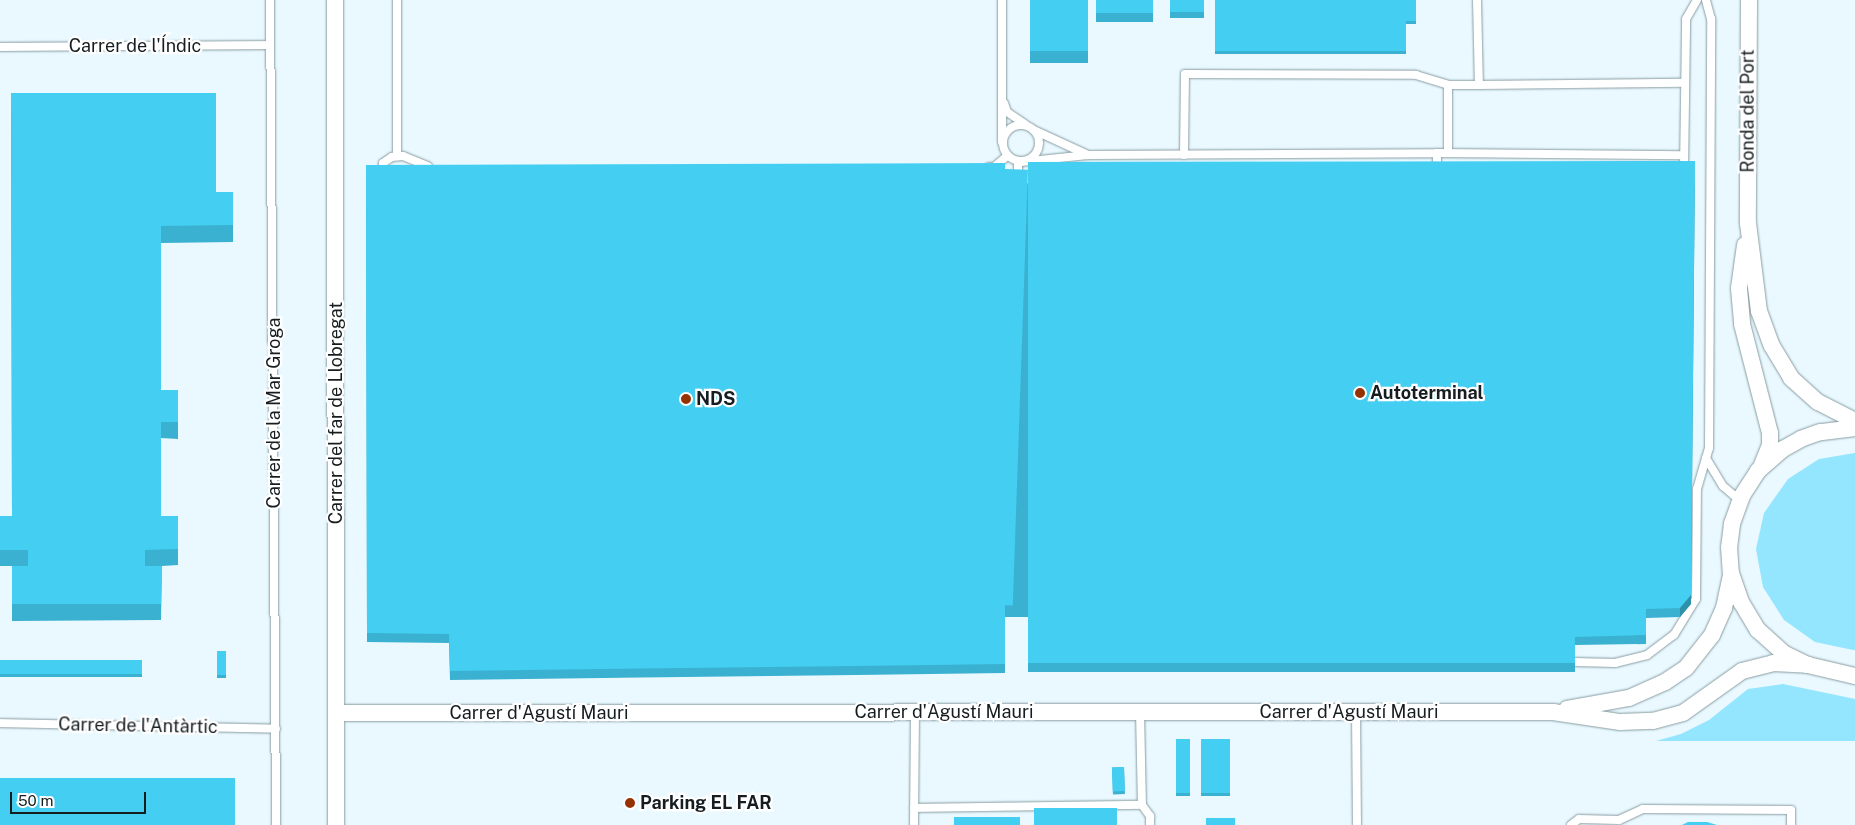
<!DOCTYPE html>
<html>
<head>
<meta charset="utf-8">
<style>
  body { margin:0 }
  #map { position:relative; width:1855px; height:825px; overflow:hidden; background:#e9f9ff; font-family:"Public Sans",sans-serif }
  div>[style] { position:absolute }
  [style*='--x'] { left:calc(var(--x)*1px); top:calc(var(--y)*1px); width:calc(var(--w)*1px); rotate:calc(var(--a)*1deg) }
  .green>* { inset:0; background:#94e5fe }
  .roads { filter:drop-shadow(0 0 1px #899ca2) drop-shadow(0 0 1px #899ca2) }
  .lane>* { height:8px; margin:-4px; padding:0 4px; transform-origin:4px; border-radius:4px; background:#fff }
  .lane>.ring { margin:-4px; padding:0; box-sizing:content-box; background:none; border:8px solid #fff; border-radius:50% }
  .street>* { height:16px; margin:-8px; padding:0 8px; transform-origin:8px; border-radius:8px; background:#fff }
  .wall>* { inset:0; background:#3ab1d0; transform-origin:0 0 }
  .shaded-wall>* { inset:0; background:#2f90a9 }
  .building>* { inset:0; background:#43cef2; transform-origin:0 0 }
  .dots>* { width:14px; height:14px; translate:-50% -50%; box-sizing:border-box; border:2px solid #fff; border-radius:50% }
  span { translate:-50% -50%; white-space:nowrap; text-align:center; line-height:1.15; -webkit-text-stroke:4.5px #fff; paint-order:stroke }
  .street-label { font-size:18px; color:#161d20 }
  .poi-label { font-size:18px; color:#161d20; font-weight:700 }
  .left { translate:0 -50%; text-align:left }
  .scale { position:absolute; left:10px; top:792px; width:136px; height:22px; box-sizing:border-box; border:2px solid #161d20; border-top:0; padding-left:6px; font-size:15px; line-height:18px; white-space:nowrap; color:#161d20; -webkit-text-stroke:4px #fff; paint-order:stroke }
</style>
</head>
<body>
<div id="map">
  <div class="green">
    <i style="clip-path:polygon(1855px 453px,1855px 650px,1853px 650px,1815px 642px,1784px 620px,1763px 587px,1756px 549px,1764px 513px,1788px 479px,1819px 459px)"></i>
    <i style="clip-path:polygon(1783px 684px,1855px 699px,1855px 741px,1656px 741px,1681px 734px,1709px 720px,1748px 689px)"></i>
  </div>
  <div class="roads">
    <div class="lane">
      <i style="--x:270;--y:0;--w:825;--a:89.58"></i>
      <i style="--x:397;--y:0;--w:156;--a:90"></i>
      <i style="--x:1002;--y:0;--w:142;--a:90"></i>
      <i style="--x:1477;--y:0;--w:85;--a:88.7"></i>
      <i style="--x:1479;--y:85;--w:205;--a:-0.6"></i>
      <i style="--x:0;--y:47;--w:270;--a:-0.4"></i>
      <i style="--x:1004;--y:103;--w:9;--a:72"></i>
      <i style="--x:1007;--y:112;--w:22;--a:34"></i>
      <i class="ring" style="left:1003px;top:125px;width:28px;height:28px"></i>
      <i style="--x:1448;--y:153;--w:68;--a:-90"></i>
      <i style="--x:1448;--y:85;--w:31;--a:0"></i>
      <i style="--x:1088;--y:155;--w:349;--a:-0.3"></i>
      <i style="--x:1184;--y:155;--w:81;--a:-89.3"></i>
      <i style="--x:1185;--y:74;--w:231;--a:0.2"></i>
      <i style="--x:1416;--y:75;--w:34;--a:17"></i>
      <i style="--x:1021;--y:162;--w:67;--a:-6"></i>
      <i style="--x:1088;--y:155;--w:60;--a:-155.2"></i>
      <i style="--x:989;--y:167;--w:5;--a:0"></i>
      <i style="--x:994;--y:167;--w:17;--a:-40"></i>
      <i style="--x:1437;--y:171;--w:18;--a:-90"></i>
      <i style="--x:1437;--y:153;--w:247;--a:0.5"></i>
      <i style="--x:1684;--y:171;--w:152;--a:-89.2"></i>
      <i style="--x:1686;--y:19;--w:22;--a:-60"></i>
      <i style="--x:382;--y:175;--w:12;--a:-85"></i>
      <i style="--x:383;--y:163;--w:11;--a:-34"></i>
      <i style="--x:392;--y:157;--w:11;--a:-5"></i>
      <i style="--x:403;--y:156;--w:27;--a:22"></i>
      <i style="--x:1018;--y:179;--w:18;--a:-90"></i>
      <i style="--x:1706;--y:458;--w:33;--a:59"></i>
      <i style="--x:1723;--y:486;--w:23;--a:41"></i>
      <i style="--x:1575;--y:662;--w:40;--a:1.4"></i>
      <i style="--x:1615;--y:663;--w:33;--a:-14"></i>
      <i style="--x:1647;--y:655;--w:34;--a:-37"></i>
      <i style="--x:1674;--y:635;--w:42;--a:-58.6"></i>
      <i style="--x:1696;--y:599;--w:110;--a:-89.5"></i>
      <i style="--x:1697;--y:489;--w:43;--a:-73.7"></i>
      <i style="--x:1709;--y:448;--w:429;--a:-89.7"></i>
      <i style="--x:1711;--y:19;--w:20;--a:-105"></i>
      <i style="--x:1140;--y:712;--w:93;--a:88.8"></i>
      <i style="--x:1142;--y:805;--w:14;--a:54"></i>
      <i style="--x:1150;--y:816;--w:9;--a:90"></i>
      <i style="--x:1356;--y:712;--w:113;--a:89.5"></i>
      <i style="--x:0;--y:723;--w:276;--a:1.2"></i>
      <i style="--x:914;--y:808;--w:228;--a:-0.8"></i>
      <i style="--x:914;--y:825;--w:113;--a:-89.5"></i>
      <i style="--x:1571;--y:825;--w:10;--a:-37"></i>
      <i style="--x:1579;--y:819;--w:40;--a:1.4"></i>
      <i style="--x:1619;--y:820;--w:26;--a:-25"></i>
      <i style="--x:1643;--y:809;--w:148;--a:0.4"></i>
      <i style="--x:1791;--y:810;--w:15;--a:90"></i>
    </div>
    <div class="street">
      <i style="--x:335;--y:0;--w:825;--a:89.93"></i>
      <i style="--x:1749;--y:0;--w:223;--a:90.3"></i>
      <i style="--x:1748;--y:223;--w:89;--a:82.9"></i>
      <i style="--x:1759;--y:311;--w:37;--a:70"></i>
      <i style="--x:1772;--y:346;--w:37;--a:59"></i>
      <i style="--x:1791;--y:378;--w:36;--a:42"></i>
      <i style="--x:1818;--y:402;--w:42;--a:27.2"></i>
      <i style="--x:1745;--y:245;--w:43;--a:97.9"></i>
      <i style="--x:1739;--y:288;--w:36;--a:85"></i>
      <i style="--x:1742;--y:324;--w:113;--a:75.6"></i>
      <i style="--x:1770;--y:433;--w:12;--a:90"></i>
      <i style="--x:1770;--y:445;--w:24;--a:112"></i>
      <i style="--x:1855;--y:428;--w:35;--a:173"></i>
      <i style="--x:1820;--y:432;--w:20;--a:160"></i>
      <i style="--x:1801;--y:439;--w:21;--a:151"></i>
      <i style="--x:1783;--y:449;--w:33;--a:139"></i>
      <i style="--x:1758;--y:471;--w:30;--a:123"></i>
      <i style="--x:1742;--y:496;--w:30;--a:110"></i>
      <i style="--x:1732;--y:524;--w:23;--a:97"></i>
      <i style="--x:1729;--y:547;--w:26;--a:86"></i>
      <i style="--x:1731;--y:573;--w:31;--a:71"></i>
      <i style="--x:1741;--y:602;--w:33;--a:59"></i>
      <i style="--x:1758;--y:630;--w:36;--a:42"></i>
      <i style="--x:1785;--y:654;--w:25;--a:26"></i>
      <i style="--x:1808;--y:665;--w:48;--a:13.2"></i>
      <i style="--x:1567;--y:709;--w:63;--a:-10.1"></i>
      <i style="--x:1629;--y:698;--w:39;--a:-24"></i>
      <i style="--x:1665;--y:682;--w:25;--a:-34"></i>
      <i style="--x:1686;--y:668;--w:42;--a:-51.8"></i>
      <i style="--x:1712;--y:635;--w:30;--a:-66"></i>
      <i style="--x:1724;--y:608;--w:34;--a:-78"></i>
      <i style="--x:336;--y:713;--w:1217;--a:-0.05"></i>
      <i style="--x:1553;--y:712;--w:68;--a:8.5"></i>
      <i style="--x:1620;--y:722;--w:33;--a:-2"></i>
      <i style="--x:1653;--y:721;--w:31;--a:-15"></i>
      <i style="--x:1683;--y:713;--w:72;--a:-35.4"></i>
      <i style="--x:1742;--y:671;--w:32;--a:-14"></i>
      <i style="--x:1773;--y:663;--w:35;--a:3"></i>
    </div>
  </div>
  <div class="wall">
    <i style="left:1030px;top:0;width:58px;height:63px"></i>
    <i style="left:1096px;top:0;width:57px;height:22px"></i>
    <i style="left:1170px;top:0;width:34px;height:18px"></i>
    <i style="clip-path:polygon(1215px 0,1416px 0,1416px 24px,1406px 24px,1406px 54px,1215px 54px)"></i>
    <i style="clip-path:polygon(11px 93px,216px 192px,233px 192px,233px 242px,161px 243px,161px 390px,178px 422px,178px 439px,161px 438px,161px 516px,178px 549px,178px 565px,162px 566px,161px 620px,12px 621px,12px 566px,0 566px,0 516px,12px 516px)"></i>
    <i style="clip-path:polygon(366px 165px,1005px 169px,1691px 604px,1680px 617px,1646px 618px,1646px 644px,1575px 645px,1575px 672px,1028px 672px,1028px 617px,1005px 617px,1005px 424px,1005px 673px,450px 680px,449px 643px,367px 642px)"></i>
    <i style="left:217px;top:651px;width:9px;height:27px"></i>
    <i style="left:142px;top:660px;width:17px;height:142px;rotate:90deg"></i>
    <i style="left:1176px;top:739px;width:14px;height:57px"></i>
    <i style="left:1201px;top:739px;width:29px;height:57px"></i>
    <i style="left:1124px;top:767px;width:27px;height:12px;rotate:88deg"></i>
  </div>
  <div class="shaded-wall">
    <i style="clip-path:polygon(1695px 161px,1691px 604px,1680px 617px,1680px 608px)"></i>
  </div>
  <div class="building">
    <i style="left:1030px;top:0;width:58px;height:51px"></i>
    <i style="left:1096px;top:0;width:57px;height:13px"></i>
    <i style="left:1170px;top:0;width:34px;height:12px"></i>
    <i style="clip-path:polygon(1215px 0,1416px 0,1416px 21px,1406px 21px,1406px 51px,1215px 51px)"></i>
    <i style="clip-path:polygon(11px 93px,216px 93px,216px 192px,233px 192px,233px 225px,161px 226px,161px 390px,178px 390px,178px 422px,161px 422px,161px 516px,178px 516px,178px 549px,145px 550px,145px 566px,162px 566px,161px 604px,12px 604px,12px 566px,28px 566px,28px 550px,0 550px,0 516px,12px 516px)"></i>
    <i style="clip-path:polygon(1695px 161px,1691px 595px,1680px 608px,1646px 609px,1646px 635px,1575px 637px,1575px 663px,1028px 663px,1028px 162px)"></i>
    <i style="clip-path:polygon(1005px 163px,1005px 664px,450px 671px,449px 634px,367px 633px,366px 165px)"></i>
    <i style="left:1005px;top:169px;width:23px;height:436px;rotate:2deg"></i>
    <i style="left:217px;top:651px;width:9px;height:24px"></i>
    <i style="left:142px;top:660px;width:14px;height:142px;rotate:90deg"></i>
    <i style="left:1176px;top:739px;width:14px;height:54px"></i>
    <i style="left:1201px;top:739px;width:29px;height:54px"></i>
    <i style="left:1124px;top:767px;width:24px;height:12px;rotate:88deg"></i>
    <i style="left:0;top:778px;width:235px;height:47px"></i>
    <i style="left:1117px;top:808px;width:17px;height:83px;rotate:90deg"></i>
    <i style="left:1020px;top:817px;width:8px;height:66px;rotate:90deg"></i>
    <i style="left:1206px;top:818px;width:29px;height:7px"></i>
    <i style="clip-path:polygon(1688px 822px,1707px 822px,1717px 825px,1682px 825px)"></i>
  </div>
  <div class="dots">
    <i style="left:1360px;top:393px;background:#963102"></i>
    <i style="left:686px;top:399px;background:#963102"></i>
    <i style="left:630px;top:803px;background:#963102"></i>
  </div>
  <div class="street-label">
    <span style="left:135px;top:46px">Carrer de l'Índic</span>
    <span style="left:1748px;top:111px;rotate:-90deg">Ronda del Port</span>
    <span style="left:274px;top:413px;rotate:-90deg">Carrer de la Mar Groga</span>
    <span style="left:336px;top:413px;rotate:-90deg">Carrer del far de Llobregat</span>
    <span style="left:944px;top:712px">Carrer d'Agustí Mauri</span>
    <span style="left:1349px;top:712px">Carrer d'Agustí Mauri</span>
    <span style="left:539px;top:713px">Carrer d'Agustí Mauri</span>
    <span style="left:138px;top:726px;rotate:1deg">Carrer de l'Antàrtic</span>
  </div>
  <div class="poi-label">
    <span class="left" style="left:1370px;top:393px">Autoterminal</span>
    <span class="left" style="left:696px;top:399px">NDS</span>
    <span class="left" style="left:640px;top:803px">Parking EL FAR</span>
  </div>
  <div class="scale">50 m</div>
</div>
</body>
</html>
